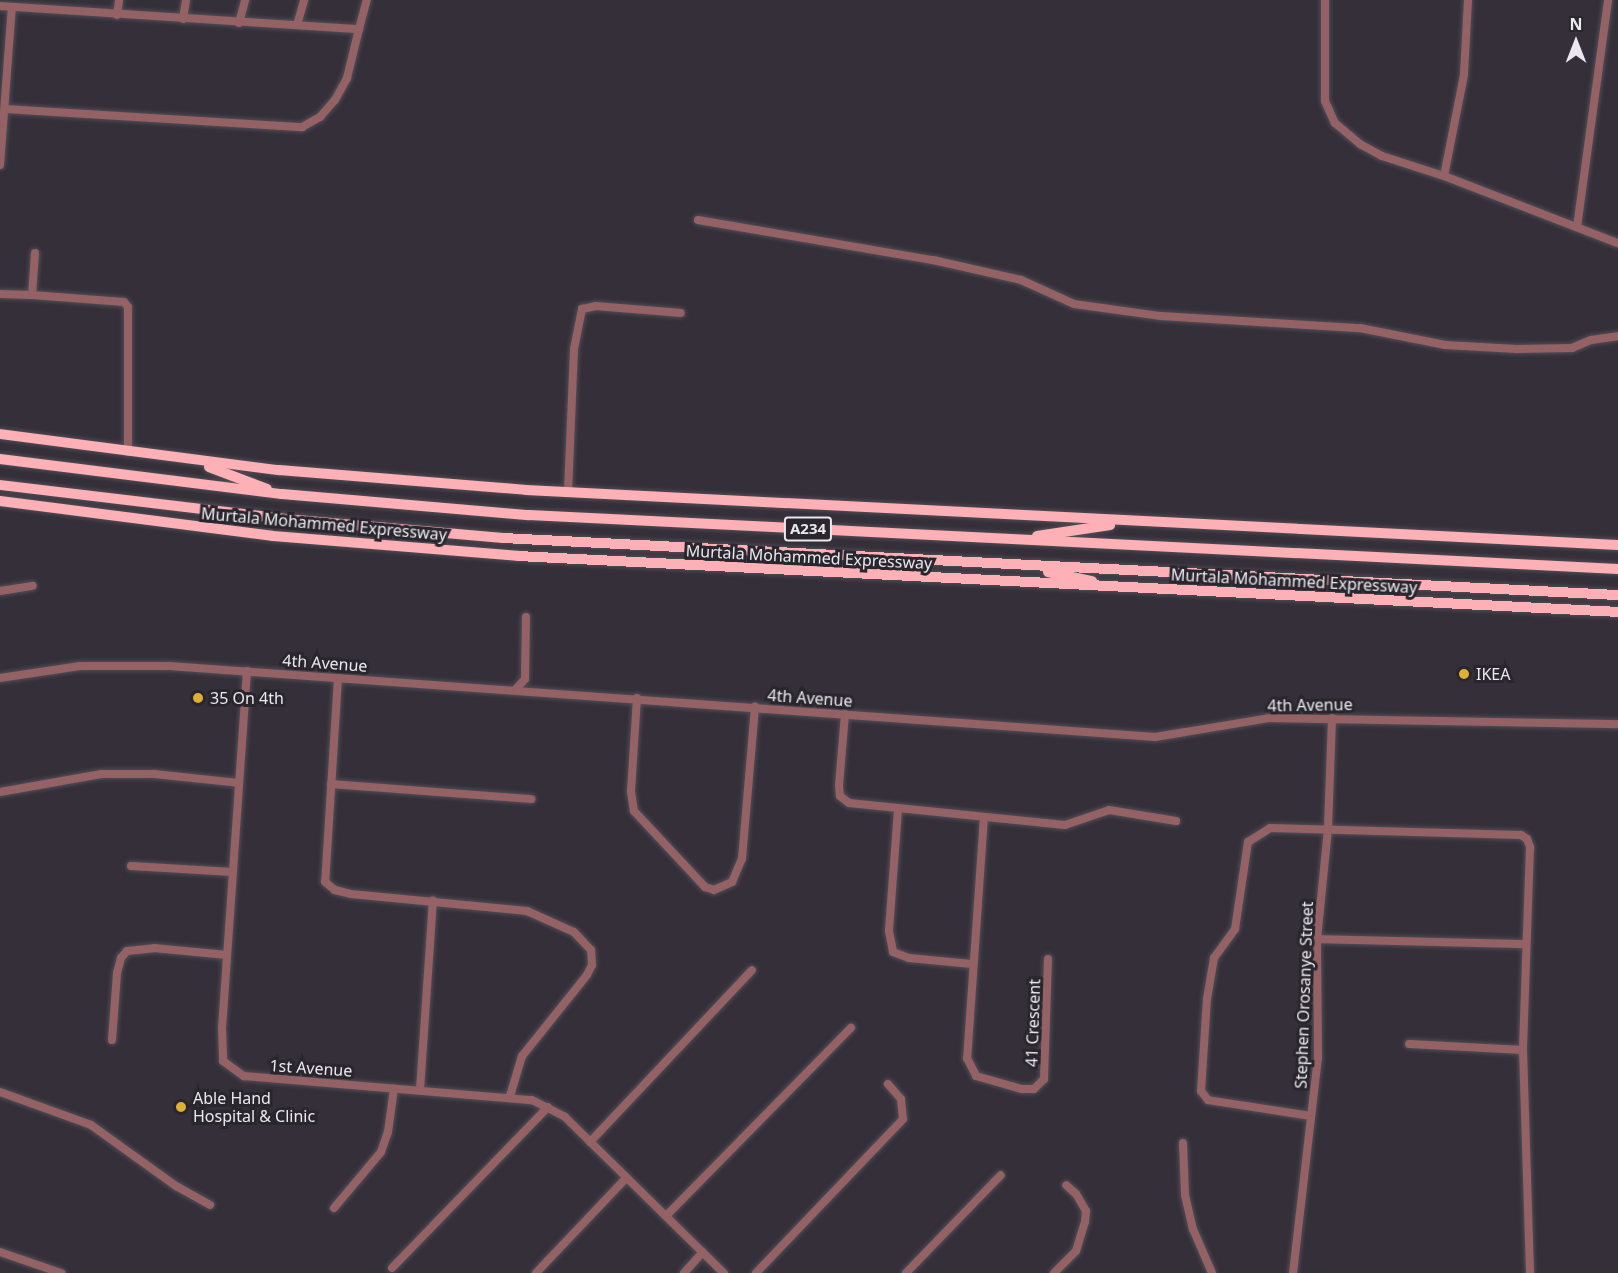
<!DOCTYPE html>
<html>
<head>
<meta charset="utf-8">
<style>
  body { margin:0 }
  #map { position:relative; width:1618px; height:1273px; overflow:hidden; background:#342f39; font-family:"Noto Sans",sans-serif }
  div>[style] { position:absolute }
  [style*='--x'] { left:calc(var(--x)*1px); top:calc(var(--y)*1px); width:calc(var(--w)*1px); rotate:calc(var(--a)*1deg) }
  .roads { filter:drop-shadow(0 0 2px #514d56) drop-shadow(0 0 2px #514d56) }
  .minor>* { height:8px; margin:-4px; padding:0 4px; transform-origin:4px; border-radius:4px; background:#946164 }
  .highway>* { height:10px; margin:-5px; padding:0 5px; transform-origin:5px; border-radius:5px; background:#fdb1b6 }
  .dots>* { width:16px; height:16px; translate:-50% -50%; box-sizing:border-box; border:3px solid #2a262e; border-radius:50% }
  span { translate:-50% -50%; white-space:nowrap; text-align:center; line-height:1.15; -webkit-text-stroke:6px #2a262e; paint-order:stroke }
  .shield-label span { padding:2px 4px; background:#2a262e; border:2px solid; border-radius:4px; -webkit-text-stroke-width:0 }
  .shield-label { font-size:15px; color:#eae8ee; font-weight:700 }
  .street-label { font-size:16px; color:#eae8ee }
  .poi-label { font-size:16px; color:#eae8ee }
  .left { translate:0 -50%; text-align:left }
  .north { position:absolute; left:1546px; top:12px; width:60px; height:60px; -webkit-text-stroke:4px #2a262e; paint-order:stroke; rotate:0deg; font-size:16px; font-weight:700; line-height:24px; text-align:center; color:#eae8ee }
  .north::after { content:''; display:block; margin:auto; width:21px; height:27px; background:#eae8ee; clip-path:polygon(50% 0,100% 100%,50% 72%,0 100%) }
</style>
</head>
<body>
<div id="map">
  <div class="roads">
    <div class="minor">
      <i style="--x:1325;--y:0;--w:101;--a:90"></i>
      <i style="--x:1325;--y:101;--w:24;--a:66"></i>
      <i style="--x:1335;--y:123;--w:33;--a:40"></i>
      <i style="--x:1360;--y:144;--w:25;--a:29"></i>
      <i style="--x:1382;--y:156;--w:65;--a:17.9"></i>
      <i style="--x:1468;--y:0;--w:75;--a:93.1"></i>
      <i style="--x:1464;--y:75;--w:103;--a:101.2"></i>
      <i style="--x:1444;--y:176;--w:186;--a:21.1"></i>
      <i style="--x:0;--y:6;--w:360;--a:3.7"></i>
      <i style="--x:359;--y:29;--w:30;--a:-75"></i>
      <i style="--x:117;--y:15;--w:15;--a:-82"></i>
      <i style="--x:183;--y:19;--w:19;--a:-81"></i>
      <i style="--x:239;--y:23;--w:24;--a:-75"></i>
      <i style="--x:297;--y:25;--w:26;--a:-74"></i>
      <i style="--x:5;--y:109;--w:298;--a:3.5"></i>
      <i style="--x:302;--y:127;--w:21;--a:-29"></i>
      <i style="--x:320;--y:117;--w:23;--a:-49"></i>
      <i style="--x:335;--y:100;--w:25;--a:-61"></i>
      <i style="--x:347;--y:78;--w:50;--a:-76.2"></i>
      <i style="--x:0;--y:165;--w:158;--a:-85.7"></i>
      <i style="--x:698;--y:220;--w:238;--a:9.7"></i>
      <i style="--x:933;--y:260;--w:90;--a:12.8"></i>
      <i style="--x:1021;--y:280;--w:58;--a:24.4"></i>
      <i style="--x:1074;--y:304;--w:88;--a:7.9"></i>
      <i style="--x:1161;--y:316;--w:199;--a:3.5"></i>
      <i style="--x:1360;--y:328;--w:87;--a:11.3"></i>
      <i style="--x:1445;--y:345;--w:72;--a:3.2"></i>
      <i style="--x:1517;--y:349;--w:55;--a:-1"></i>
      <i style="--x:1572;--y:348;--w:21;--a:-23"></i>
      <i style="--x:1591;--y:340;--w:27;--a:-8"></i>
      <i style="--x:1577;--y:227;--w:229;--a:-82.2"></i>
      <i style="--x:0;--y:294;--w:32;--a:2"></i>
      <i style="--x:32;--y:295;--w:42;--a:-85.9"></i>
      <i style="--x:32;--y:295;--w:92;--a:4.4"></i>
      <i style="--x:124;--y:302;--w:6;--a:51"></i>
      <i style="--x:128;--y:307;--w:145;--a:90"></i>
      <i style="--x:568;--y:492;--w:143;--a:-87.6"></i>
      <i style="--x:574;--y:349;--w:41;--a:-78.7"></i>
      <i style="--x:582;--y:309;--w:14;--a:-12"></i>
      <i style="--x:596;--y:306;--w:85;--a:4.7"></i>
      <i style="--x:0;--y:591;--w:33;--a:-9"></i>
      <i style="--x:247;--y:671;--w:357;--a:94"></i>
      <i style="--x:222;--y:1027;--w:34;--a:88"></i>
      <i style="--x:223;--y:1061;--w:26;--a:36"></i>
      <i style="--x:244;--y:1076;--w:289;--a:4.8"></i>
      <i style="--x:532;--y:1100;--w:37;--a:27"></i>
      <i style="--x:565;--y:1117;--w:223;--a:44.5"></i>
      <i style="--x:0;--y:678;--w:81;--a:-8.5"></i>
      <i style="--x:80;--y:666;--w:89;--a:0"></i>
      <i style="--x:169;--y:666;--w:989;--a:4.12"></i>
      <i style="--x:1155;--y:737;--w:117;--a:-9.4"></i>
      <i style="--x:1270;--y:718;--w:348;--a:1"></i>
      <i style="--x:338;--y:678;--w:204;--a:93.6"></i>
      <i style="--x:325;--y:882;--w:13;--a:39"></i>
      <i style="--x:335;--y:890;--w:16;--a:14"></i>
      <i style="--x:351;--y:894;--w:177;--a:5.5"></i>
      <i style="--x:527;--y:911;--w:51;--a:24.1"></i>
      <i style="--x:574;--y:932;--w:25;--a:47"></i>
      <i style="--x:591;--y:950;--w:15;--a:86"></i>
      <i style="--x:592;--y:965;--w:11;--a:117"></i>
      <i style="--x:587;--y:975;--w:104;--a:128.7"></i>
      <i style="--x:522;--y:1056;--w:42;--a:106.7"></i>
      <i style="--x:516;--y:689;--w:13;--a:-48"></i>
      <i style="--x:525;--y:679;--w:62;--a:-89.1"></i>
      <i style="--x:637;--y:698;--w:94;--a:93.7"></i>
      <i style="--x:631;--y:792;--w:19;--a:81"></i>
      <i style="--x:634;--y:811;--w:104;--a:46.9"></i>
      <i style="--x:705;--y:887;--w:9;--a:18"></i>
      <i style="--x:714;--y:890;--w:20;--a:-24"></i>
      <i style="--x:732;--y:882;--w:25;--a:-67"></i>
      <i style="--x:742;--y:859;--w:153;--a:-85.1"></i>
      <i style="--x:845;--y:714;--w:71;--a:94.8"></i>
      <i style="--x:839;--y:785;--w:11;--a:85"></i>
      <i style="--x:840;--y:796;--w:11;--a:38"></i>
      <i style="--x:849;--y:803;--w:217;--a:5.8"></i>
      <i style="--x:1065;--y:825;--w:46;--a:-18.8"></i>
      <i style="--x:1109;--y:810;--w:68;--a:9.3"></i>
      <i style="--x:331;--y:784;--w:201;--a:4.3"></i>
      <i style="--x:0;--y:792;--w:103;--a:-10.1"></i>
      <i style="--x:101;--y:774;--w:53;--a:0"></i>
      <i style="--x:154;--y:774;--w:85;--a:6"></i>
      <i style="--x:898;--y:810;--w:121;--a:94.3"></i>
      <i style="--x:889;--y:931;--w:21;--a:79"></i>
      <i style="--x:893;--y:952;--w:17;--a:21"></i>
      <i style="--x:909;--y:958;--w:63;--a:5.4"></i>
      <i style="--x:984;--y:817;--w:242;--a:94"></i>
      <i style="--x:967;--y:1058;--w:20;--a:63"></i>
      <i style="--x:976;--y:1076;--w:48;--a:15.8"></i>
      <i style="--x:1022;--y:1089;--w:12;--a:0"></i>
      <i style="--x:1034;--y:1089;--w:14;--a:-45"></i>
      <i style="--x:1044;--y:1079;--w:120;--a:-88.1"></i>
      <i style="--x:131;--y:866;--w:102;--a:3.4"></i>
      <i style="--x:1317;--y:939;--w:209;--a:1.4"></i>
      <i style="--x:112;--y:1040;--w:67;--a:-85.7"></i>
      <i style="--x:117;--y:973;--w:16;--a:-75"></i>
      <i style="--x:121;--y:958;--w:9;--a:-49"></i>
      <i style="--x:127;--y:951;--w:27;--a:-6"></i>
      <i style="--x:154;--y:948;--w:73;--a:5.5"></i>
      <i style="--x:1409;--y:1044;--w:114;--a:3"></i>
      <i style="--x:420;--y:1090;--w:190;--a:-86.1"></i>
      <i style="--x:0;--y:1092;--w:97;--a:19.9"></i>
      <i style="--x:91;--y:1125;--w:105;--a:35.7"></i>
      <i style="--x:176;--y:1186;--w:39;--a:29"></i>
      <i style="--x:1311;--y:1116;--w:104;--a:-171.2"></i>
      <i style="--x:1208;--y:1100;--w:11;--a:-128"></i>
      <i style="--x:1201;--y:1091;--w:92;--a:-86.3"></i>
      <i style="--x:1207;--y:999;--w:42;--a:-80.3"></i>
      <i style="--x:1214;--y:958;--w:36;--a:-54"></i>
      <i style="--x:1235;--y:929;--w:88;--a:-81.5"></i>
      <i style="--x:1248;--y:842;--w:26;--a:-32"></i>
      <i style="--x:1270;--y:828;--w:251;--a:1.6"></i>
      <i style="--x:1521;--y:835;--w:7;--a:34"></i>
      <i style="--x:1527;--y:839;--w:9;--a:69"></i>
      <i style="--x:1530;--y:847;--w:203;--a:92"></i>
      <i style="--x:1523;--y:1050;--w:223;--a:88.2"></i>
      <i style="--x:590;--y:1142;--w:236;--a:-46.7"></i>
      <i style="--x:1183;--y:1143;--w:52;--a:87.8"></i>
      <i style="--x:1185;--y:1195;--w:35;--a:77"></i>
      <i style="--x:1193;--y:1229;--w:48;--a:66.6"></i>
      <i style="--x:334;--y:1208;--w:73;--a:-50"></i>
      <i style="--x:381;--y:1152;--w:21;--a:-71"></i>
      <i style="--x:388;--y:1132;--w:44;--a:-82.2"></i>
      <i style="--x:666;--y:1216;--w:264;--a:-45.5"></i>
      <i style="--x:0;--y:1252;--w:65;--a:19"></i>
      <i style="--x:392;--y:1268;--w:224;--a:-45.9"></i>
      <i style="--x:536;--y:1273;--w:131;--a:-46.5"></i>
      <i style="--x:684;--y:1273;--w:28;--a:-48"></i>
      <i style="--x:756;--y:1273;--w:213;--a:-46.3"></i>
      <i style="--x:903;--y:1119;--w:20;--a:-96"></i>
      <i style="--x:901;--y:1099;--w:20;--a:-131"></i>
      <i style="--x:906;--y:1273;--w:136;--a:-45.9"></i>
      <i style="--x:1054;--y:1273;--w:31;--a:-45"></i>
      <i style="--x:1076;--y:1251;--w:30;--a:-73"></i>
      <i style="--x:1085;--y:1222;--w:11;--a:-85"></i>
      <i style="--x:1086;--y:1211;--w:20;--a:-120"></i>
      <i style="--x:1076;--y:1194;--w:13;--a:-138"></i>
      <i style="--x:1293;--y:1273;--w:216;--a:-83.4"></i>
      <i style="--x:1318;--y:1058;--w:119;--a:-90.5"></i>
      <i style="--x:1317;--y:939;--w:112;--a:-84.3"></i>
      <i style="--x:1328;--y:828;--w:110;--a:-87.9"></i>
    </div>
    <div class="highway">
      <i style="--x:0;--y:434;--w:281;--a:7.4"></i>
      <i style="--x:279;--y:470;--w:248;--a:4.6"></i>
      <i style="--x:526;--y:490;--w:1093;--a:2.88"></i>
      <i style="--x:0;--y:459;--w:284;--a:7.1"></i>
      <i style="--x:282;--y:494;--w:248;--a:4.9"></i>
      <i style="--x:529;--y:515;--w:1090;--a:2.84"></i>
      <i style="--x:209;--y:467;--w:62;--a:20.8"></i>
      <i style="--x:0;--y:485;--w:287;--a:6.8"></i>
      <i style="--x:285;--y:519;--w:219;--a:5"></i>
      <i style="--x:503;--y:538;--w:1116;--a:2.93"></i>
      <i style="--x:0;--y:501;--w:274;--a:7.3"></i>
      <i style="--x:272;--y:536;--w:247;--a:4.6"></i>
      <i style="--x:518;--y:556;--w:1101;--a:2.91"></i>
      <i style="--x:1037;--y:536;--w:74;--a:-8.6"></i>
      <i style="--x:1048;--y:572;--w:45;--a:11.6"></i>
    </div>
  </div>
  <div class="dots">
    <i style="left:1464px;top:674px;background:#dfb034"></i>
    <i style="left:198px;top:698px;background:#dfb034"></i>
    <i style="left:181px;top:1107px;background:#dfb034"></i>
  </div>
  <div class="shield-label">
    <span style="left:808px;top:529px">A234</span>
  </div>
  <div class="street-label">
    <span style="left:324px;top:524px;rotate:5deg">Murtala Mohammed Expressway</span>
    <span style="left:809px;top:557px;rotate:3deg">Murtala Mohammed Expressway</span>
    <span style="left:1294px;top:581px;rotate:3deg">Murtala Mohammed Expressway</span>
    <span style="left:325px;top:663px;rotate:4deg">4th Avenue</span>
    <span style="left:810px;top:698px;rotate:4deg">4th Avenue</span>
    <span style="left:1310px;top:705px;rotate:-1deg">4th Avenue</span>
    <span style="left:1304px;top:995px;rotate:-88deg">Stephen Orosanye Street</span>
    <span style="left:1033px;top:1023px;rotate:-88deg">41 Crescent</span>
    <span style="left:311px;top:1068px;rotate:4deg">1st Avenue</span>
  </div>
  <div class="poi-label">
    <span class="left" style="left:1476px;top:674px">IKEA</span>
    <span class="left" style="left:210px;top:698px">35 On 4th</span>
    <span class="left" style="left:193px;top:1107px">Able Hand<br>Hospital &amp; Clinic</span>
  </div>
  <div class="north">N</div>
</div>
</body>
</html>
